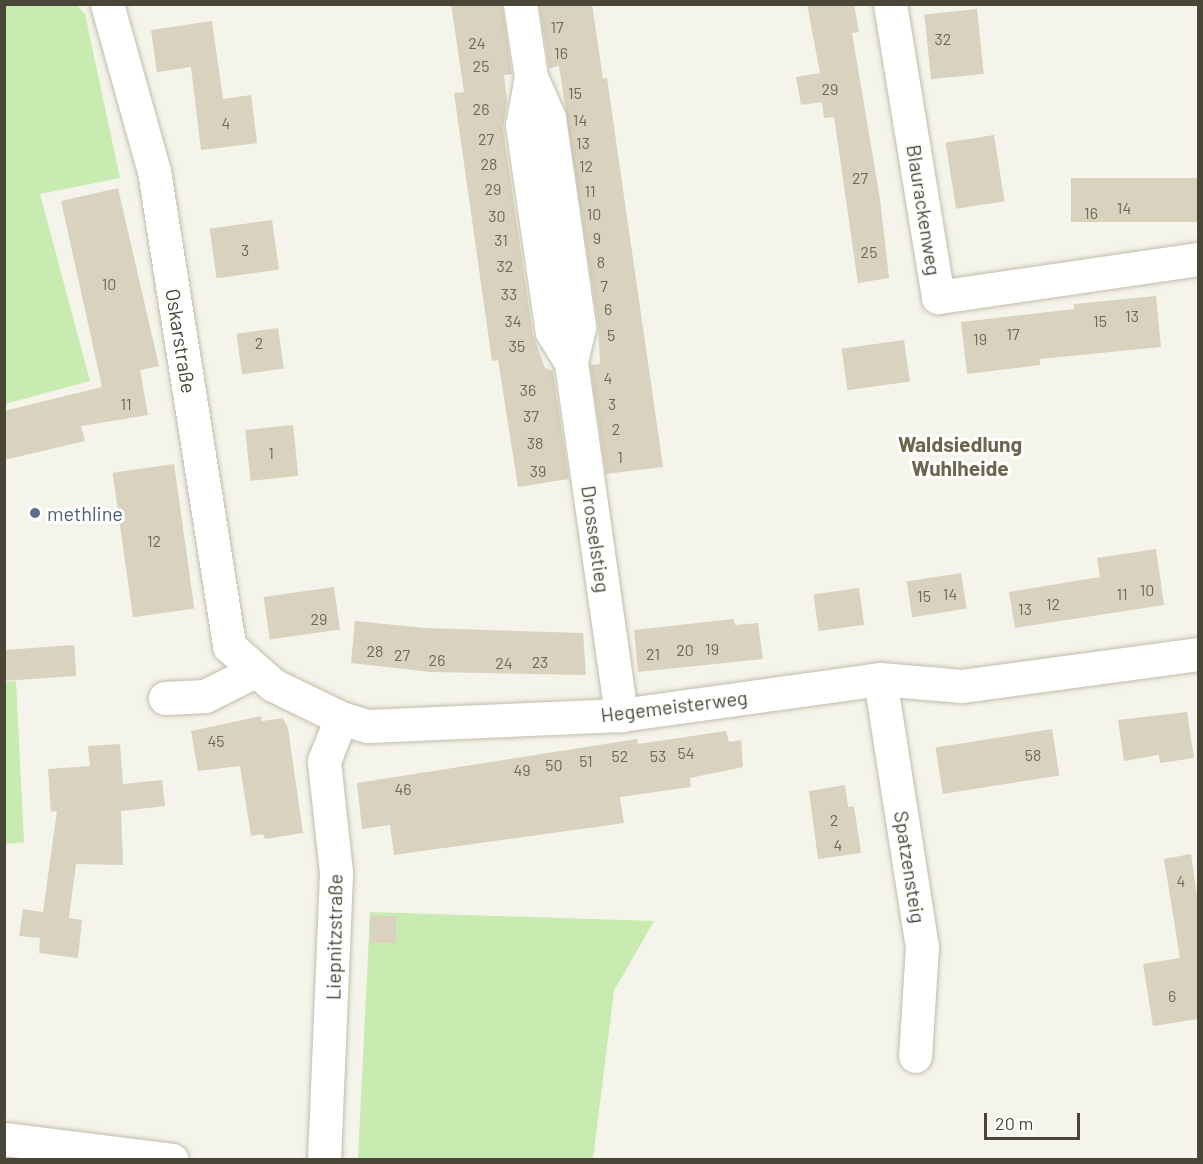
<!DOCTYPE html>
<html>
<head>
<meta charset="utf-8">
<style>
  body { margin:0 }
  #map { position:relative; width:1203px; height:1164px; overflow:hidden; background:#f5f4ea; font-family:Barlow,sans-serif }
  div>[style] { position:absolute }
  [style*='--x'] { left:calc(var(--x)*1px); top:calc(var(--y)*1px); width:calc(var(--w)*1px); rotate:calc(var(--a)*1deg) }
  .green>* { inset:0; background:#c7ebb1 }
  .building>* { inset:0; background:#d8d2be; transform-origin:0 0 }
  .roads { filter:drop-shadow(0 0 2px #c2beab) drop-shadow(0 0 2px #c2beab) }
  .minor>* { height:33px; margin:-16.5px; padding:0 16.5px; transform-origin:16.5px; border-radius:16.5px; background:#fff }
  .dots>* { width:16px; height:16px; translate:-50% -50%; box-sizing:border-box; border:3px solid #fff; border-radius:50% }
  span { translate:-50% -50%; white-space:nowrap; text-align:center; line-height:1.15; -webkit-text-stroke:6px #fff; paint-order:stroke }
  .number-label { font-size:16px; color:#6e6959 }
  .number-label span { -webkit-text-stroke-width:0 }
  .street-label { font-size:20px; color:#4a4637 }
  .service-label { font-size:20px; color:#4e5e75 }
  .left { translate:0 -50%; text-align:left }
  .neighbourhood-label { font-size:21px; color:#6d664e; font-weight:700 }
  .frame { position:absolute; inset:0; border:6px solid #4a4637; pointer-events:none }
  .scale { position:absolute; left:984px; top:1113px; width:96px; height:27px; box-sizing:border-box; border:3px solid #4a4637; border-top:0; padding-left:8px; font-size:18px; line-height:21px; white-space:nowrap; color:#4a4637; -webkit-text-stroke:4px #fff; paint-order:stroke }
</style>
</head>
<body>
<div id="map">
  <div class="green">
    <i style="clip-path:polygon(5px 4px,77px 5px,85px 14px,120px 178px,40px 194px,90px 381px,5px 404px)"></i>
    <i style="clip-path:polygon(16px 681px,24px 842px,5px 844px,5px 682px)"></i>
    <i style="clip-path:polygon(370px 912px,654px 921px,614px 991px,593px 1159px,358px 1160px)"></i>
  </div>
  <div class="building">
    <i style="clip-path:polygon(451px 4px,502px 4px,512px 74px,504px 75px,507px 101px,503px 128px,533px 335px,545px 368px,553px 371px,569px 479px,518px 487px,498px 360px,492px 361px,454px 93px,464px 92px)"></i>
    <i style="clip-path:polygon(539px 4px,592px 4px,603px 79px,607px 78px,663px 467px,606px 474px,590px 365px,600px 364px,598px 324px,559px 66px,549px 68px)"></i>
    <i style="clip-path:polygon(807px 4px,854px 4px,859px 32px,852px 33px,880px 199px,889px 278px,858px 283px,834px 117px,824px 118px,822px 102px,801px 105px,796px 77px,820px 73px)"></i>
    <i style="left:977px;top:9px;width:65px;height:53px;rotate:84deg"></i>
    <i style="clip-path:polygon(212px 21px,223px 99px,251px 95px,257px 143px,201px 150px,191px 67px,157px 72px,151px 30px)"></i>
    <i style="left:994px;top:135px;width:67px;height:49px;rotate:81deg"></i>
    <i style="left:1198px;top:178px;width:44px;height:127px;rotate:90deg"></i>
    <i style="clip-path:polygon(118px 188px,159px 366px,140px 370px,148px 415px,81px 426px,85px 441px,4px 460px,4px 411px,102px 387px,61px 201px)"></i>
    <i style="left:272px;top:220px;width:50px;height:63px;rotate:82deg"></i>
    <i style="clip-path:polygon(1156px 296px,1161px 347px,1040px 359px,1040px 365px,967px 374px,961px 322px,1074px 309px,1074px 304px)"></i>
    <i style="left:278px;top:328px;width:41px;height:42px;rotate:82deg"></i>
    <i style="left:904px;top:340px;width:42px;height:63px;rotate:82deg"></i>
    <i style="left:293px;top:425px;width:51px;height:48px;rotate:84deg"></i>
    <i style="left:174px;top:464px;width:146px;height:62px;rotate:82deg"></i>
    <i style="clip-path:polygon(1156px 549px,1164px 605px,1015px 628px,1009px 592px,1100px 577px,1097px 558px)"></i>
    <i style="left:961px;top:573px;width:36px;height:55px;rotate:81deg"></i>
    <i style="left:334px;top:587px;width:43px;height:71px;rotate:82deg"></i>
    <i style="left:859px;top:588px;width:37px;height:46px;rotate:82deg"></i>
    <i style="clip-path:polygon(734px 619px,735px 625px,758px 623px,763px 659px,638px 672px,634px 630px)"></i>
    <i style="clip-path:polygon(355px 621px,424px 628px,583px 633px,586px 675px,430px 672px,351px 663px)"></i>
    <i style="left:74px;top:645px;width:31px;height:70px;rotate:86deg"></i>
    <i style="clip-path:polygon(1187px 712px,1194px 758px,1160px 763px,1159px 755px,1124px 761px,1118px 720px)"></i>
    <i style="clip-path:polygon(261px 716px,262px 721px,283px 718px,288px 728px,303px 833px,265px 839px,263px 834px,251px 836px,240px 766px,198px 771px,191px 731px)"></i>
    <i style="left:1052px;top:729px;width:47px;height:118px;rotate:81deg"></i>
    <i style="clip-path:polygon(726px 731px,729px 742px,741px 740px,743px 767px,690px 778px,691px 787px,620px 797px,624px 823px,394px 855px,390px 825px,362px 829px,357px 783px,637px 739px,638px 744px)"></i>
    <i style="clip-path:polygon(120px 744px,123px 784px,162px 780px,165px 806px,121px 811px,123px 865px,76px 864px,69px 918px,82px 920px,78px 958px,39px 953px,40px 938px,19px 936px,23px 909px,43px 912px,57px 811px,51px 812px,48px 769px,90px 766px,88px 746px)"></i>
    <i style="clip-path:polygon(845px 785px,848px 807px,854px 806px,861px 853px,818px 859px,809px 791px)"></i>
    <i style="clip-path:polygon(1191px 854px,1198px 903px,1198px 1019px,1153px 1026px,1143px 964px,1180px 958px,1164px 859px)"></i>
    <i style="left:370px;top:916px;width:26px;height:27px"></i>
  </div>
  <div class="roads">
    <div class="minor">
      <i style="--x:107;--y:4;--w:173;--a:74.3"></i>
      <i style="--x:154;--y:171;--w:481;--a:81"></i>
      <i style="--x:229;--y:646;--w:59;--a:41.6"></i>
      <i style="--x:273;--y:685;--w:76;--a:25.9"></i>
      <i style="--x:341;--y:718;--w:28;--a:17"></i>
      <i style="--x:368;--y:726;--w:253;--a:-2.5"></i>
      <i style="--x:621;--y:715;--w:261;--a:-7.9"></i>
      <i style="--x:880;--y:679;--w:82;--a:4.9"></i>
      <i style="--x:962;--y:686;--w:238;--a:-7.7"></i>
      <i style="--x:520;--y:4;--w:74;--a:81.4"></i>
      <i style="--x:531;--y:77;--w:45;--a:66.3"></i>
      <i style="--x:549;--y:118;--w:211;--a:81.8"></i>
      <i style="--x:579;--y:327;--w:37;--a:103"></i>
      <i style="--x:571;--y:363;--w:356;--a:81.9"></i>
      <i style="--x:890;--y:4;--w:297;--a:80.7"></i>
      <i style="--x:938;--y:297;--w:263;--a:-8.3"></i>
      <i style="--x:531;--y:77;--w:49;--a:100.6"></i>
      <i style="--x:522;--y:125;--w:209;--a:81.8"></i>
      <i style="--x:552;--y:332;--w:36;--a:58"></i>
      <i style="--x:880;--y:679;--w:270;--a:81.1"></i>
      <i style="--x:922;--y:946;--w:110;--a:93.6"></i>
      <i style="--x:165;--y:698;--w:40;--a:-2.9"></i>
      <i style="--x:205;--y:696;--w:56;--a:-26.6"></i>
      <i style="--x:4;--y:1139;--w:169;--a:7.1"></i>
      <i style="--x:324;--y:1160;--w:288;--a:-87.6"></i>
      <i style="--x:336;--y:872;--w:112;--a:-96.2"></i>
      <i style="--x:324;--y:761;--w:46;--a:-68.4"></i>
    </div>
  </div>
  <div class="dots">
    <i style="left:35px;top:513px;background:#5c6f8a"></i>
  </div>
  <div class="number-label">
    <span style="left:557px;top:27px">17</span>
    <span style="left:943px;top:39px">32</span>
    <span style="left:477px;top:43px">24</span>
    <span style="left:561px;top:53px">16</span>
    <span style="left:481px;top:66px">25</span>
    <span style="left:830px;top:89px">29</span>
    <span style="left:575px;top:93px">15</span>
    <span style="left:481px;top:109px">26</span>
    <span style="left:580px;top:120px">14</span>
    <span style="left:226px;top:123px">4</span>
    <span style="left:486px;top:139px">27</span>
    <span style="left:583px;top:143px">13</span>
    <span style="left:489px;top:164px">28</span>
    <span style="left:586px;top:166px">12</span>
    <span style="left:860px;top:178px">27</span>
    <span style="left:493px;top:189px">29</span>
    <span style="left:590px;top:191px">11</span>
    <span style="left:1124px;top:208px">14</span>
    <span style="left:1091px;top:213px">16</span>
    <span style="left:594px;top:214px">10</span>
    <span style="left:497px;top:216px">30</span>
    <span style="left:597px;top:238px">9</span>
    <span style="left:501px;top:240px">31</span>
    <span style="left:245px;top:250px">3</span>
    <span style="left:869px;top:252px">25</span>
    <span style="left:601px;top:262px">8</span>
    <span style="left:505px;top:266px">32</span>
    <span style="left:109px;top:284px">10</span>
    <span style="left:604px;top:286px">7</span>
    <span style="left:509px;top:294px">33</span>
    <span style="left:608px;top:309px">6</span>
    <span style="left:1132px;top:316px">13</span>
    <span style="left:513px;top:321px">34</span>
    <span style="left:1100px;top:321px">15</span>
    <span style="left:1013px;top:334px">17</span>
    <span style="left:611px;top:335px">5</span>
    <span style="left:980px;top:339px">19</span>
    <span style="left:259px;top:343px">2</span>
    <span style="left:517px;top:346px">35</span>
    <span style="left:608px;top:378px">4</span>
    <span style="left:528px;top:390px">36</span>
    <span style="left:126px;top:404px">11</span>
    <span style="left:612px;top:404px">3</span>
    <span style="left:531px;top:416px">37</span>
    <span style="left:616px;top:429px">2</span>
    <span style="left:535px;top:443px">38</span>
    <span style="left:271px;top:453px">1</span>
    <span style="left:620px;top:457px">1</span>
    <span style="left:538px;top:471px">39</span>
    <span style="left:154px;top:541px">12</span>
    <span style="left:1147px;top:590px">10</span>
    <span style="left:950px;top:594px">14</span>
    <span style="left:1122px;top:594px">11</span>
    <span style="left:924px;top:596px">15</span>
    <span style="left:1053px;top:604px">12</span>
    <span style="left:1025px;top:609px">13</span>
    <span style="left:319px;top:619px">29</span>
    <span style="left:712px;top:649px">19</span>
    <span style="left:685px;top:650px">20</span>
    <span style="left:375px;top:651px">28</span>
    <span style="left:653px;top:654px">21</span>
    <span style="left:402px;top:655px">27</span>
    <span style="left:437px;top:660px">26</span>
    <span style="left:540px;top:662px">23</span>
    <span style="left:504px;top:663px">24</span>
    <span style="left:216px;top:741px">45</span>
    <span style="left:686px;top:753px">54</span>
    <span style="left:1033px;top:755px">58</span>
    <span style="left:620px;top:756px">52</span>
    <span style="left:658px;top:756px">53</span>
    <span style="left:586px;top:761px">51</span>
    <span style="left:554px;top:765px">50</span>
    <span style="left:522px;top:770px">49</span>
    <span style="left:403px;top:789px">46</span>
    <span style="left:834px;top:820px">2</span>
    <span style="left:838px;top:845px">4</span>
    <span style="left:1181px;top:881px">4</span>
    <span style="left:1172px;top:996px">6</span>
  </div>
  <div class="street-label">
    <span style="left:924px;top:210px;rotate:81deg">Blaurackenweg</span>
    <span style="left:181px;top:341px;rotate:81deg">Oskarstraße</span>
    <span style="left:596px;top:539px;rotate:82deg">Drosselstieg</span>
    <span style="left:674px;top:706px;rotate:-7deg">Hegemeisterweg</span>
    <span style="left:910px;top:867px;rotate:81deg">Spatzensteig</span>
    <span style="left:334px;top:937px;rotate:-89deg">Liepnitzstraße</span>
  </div>
  <div class="service-label">
    <span class="left" style="left:47px;top:513px">methline</span>
  </div>
  <div class="neighbourhood-label">
    <span style="left:960px;top:456px">Waldsiedlung<br>Wuhlheide</span>
  </div>
  <div class="frame"></div>
  <div class="scale">20 m</div>
</div>
</body>
</html>
